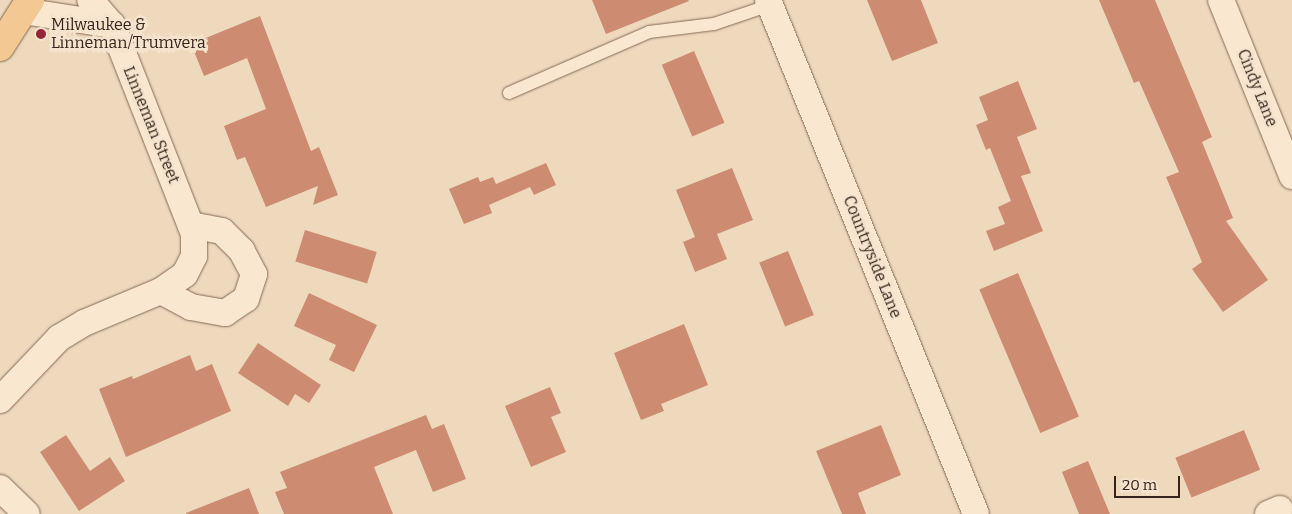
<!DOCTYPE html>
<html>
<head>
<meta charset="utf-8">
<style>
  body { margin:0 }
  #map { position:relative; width:1292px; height:514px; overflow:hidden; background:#eed9bd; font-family:Bitter,serif }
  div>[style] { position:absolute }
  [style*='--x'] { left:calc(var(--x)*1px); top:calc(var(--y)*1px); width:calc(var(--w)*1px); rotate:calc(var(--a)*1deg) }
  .building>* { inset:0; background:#cd8c72; transform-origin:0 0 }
  .roads { filter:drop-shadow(0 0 1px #866956) drop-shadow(0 0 1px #866956) }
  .lane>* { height:12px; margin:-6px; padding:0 6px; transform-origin:6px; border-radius:6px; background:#f9e7d0 }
  .street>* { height:26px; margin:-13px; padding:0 13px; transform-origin:13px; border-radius:13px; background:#f9e7d0 }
  .primary>* { height:28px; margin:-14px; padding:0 14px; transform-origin:14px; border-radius:14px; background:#f3c893 }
  .dots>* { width:14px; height:14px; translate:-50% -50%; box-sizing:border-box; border:2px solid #f5e4cd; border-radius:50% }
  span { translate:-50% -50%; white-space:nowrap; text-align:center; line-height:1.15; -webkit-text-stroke:5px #f5e4cd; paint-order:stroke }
  .poi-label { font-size:16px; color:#35241b }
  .left { translate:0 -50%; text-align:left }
  .street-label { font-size:16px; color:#35241b }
  .scale { position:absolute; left:1114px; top:476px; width:66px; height:22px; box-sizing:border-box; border:2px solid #35241b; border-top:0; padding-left:6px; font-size:15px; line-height:18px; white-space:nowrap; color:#35241b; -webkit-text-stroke:4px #f5e4cd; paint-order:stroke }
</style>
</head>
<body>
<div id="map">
  <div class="building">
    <i style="clip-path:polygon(592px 0,688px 0,689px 1px,606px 34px)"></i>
    <i style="clip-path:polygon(867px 0,921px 0,938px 43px,892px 61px)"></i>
    <i style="clip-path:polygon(1099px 0,1155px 0,1212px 137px,1202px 142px,1233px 218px,1226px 221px,1268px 280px,1223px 312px,1192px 269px,1202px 262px,1166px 177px,1179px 172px,1139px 81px,1134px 83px)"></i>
    <i style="clip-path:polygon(260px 16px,311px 151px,319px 147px,338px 195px,313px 205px,318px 186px,266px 207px,245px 157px,237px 160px,224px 126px,266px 109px,247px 58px,204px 76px,191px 44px)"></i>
    <i style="left:694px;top:51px;width:78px;height:35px;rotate:67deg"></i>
    <i style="clip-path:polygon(1018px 81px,1037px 129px,1017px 137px,1031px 173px,1021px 176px,1043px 231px,994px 251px,986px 231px,1005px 224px,998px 207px,1011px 201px,990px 148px,986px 150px,976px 125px,988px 120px,979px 97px)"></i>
    <i style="clip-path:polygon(546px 163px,556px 185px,534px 195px,530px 187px,489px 205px,492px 213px,464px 224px,449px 189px,478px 177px,480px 182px,493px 177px,496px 184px)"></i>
    <i style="clip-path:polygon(732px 168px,753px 220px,717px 234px,727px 259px,695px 272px,683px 242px,695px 237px,676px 190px)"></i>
    <i style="left:305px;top:230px;width:75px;height:33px;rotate:17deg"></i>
    <i style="left:788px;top:251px;width:69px;height:31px;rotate:68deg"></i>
    <i style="left:1018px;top:273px;width:156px;height:42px;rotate:67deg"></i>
    <i style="clip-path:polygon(309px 293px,377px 325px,354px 372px,329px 360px,336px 345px,294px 326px)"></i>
    <i style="clip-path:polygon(684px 324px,708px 385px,661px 404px,664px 411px,641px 420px,614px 353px)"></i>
    <i style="clip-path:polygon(258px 343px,321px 385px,309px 403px,295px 394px,288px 406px,238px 373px)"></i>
    <i style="clip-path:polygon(190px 355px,196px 371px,212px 364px,231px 411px,126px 457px,99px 389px,132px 376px,133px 379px)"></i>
    <i style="clip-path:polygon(550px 387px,561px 413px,551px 417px,566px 452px,531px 467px,505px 406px)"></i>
    <i style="clip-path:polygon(426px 415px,432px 429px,444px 424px,466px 479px,433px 492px,416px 450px,374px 467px,393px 514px,284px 514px,275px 492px,287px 488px,280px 472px)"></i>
    <i style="clip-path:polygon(881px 425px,901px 475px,858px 493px,866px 514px,842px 514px,816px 451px)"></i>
    <i style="left:1244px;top:430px;width:43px;height:74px;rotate:68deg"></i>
    <i style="clip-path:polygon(66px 435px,90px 471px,110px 457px,125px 481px,79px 511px,40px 452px)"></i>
    <i style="clip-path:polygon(1088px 461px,1110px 514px,1079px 514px,1062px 472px)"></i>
    <i style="clip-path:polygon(249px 488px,259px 514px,186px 514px,186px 513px)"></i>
  </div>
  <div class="roads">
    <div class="lane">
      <i style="--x:509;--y:93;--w:153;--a:-23.5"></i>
      <i style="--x:649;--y:32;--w:65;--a:-7"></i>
      <i style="--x:714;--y:24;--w:59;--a:-18.7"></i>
    </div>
    <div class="street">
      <i style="--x:768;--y:0;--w:554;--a:67.97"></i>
      <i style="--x:1221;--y:0;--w:190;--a:68"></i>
      <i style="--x:23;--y:11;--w:90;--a:8.9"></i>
      <i style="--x:161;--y:291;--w:34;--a:28"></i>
      <i style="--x:191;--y:307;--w:35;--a:10"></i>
      <i style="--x:225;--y:313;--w:25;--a:-34"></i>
      <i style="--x:246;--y:299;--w:26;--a:-72"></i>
      <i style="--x:254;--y:274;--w:26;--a:-118"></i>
      <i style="--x:242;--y:251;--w:28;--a:-135"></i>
      <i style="--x:222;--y:231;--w:32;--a:-169"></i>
      <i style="--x:0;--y:400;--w:86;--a:-46.4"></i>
      <i style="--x:59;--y:338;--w:29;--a:-31"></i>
      <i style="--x:84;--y:323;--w:83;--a:-22.6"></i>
      <i style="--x:161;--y:291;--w:29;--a:-35"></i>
      <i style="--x:185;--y:274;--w:20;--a:-63"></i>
      <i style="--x:194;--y:256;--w:22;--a:-90"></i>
      <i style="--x:194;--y:234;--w:225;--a:-111.4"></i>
      <i style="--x:112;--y:25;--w:33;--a:-131"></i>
      <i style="--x:0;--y:488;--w:37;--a:44"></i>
      <i style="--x:1268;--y:514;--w:13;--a:-23"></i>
    </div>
    <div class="primary">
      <i style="--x:0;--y:47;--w:56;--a:-57.4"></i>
    </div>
  </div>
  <div class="dots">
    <i style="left:41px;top:34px;background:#962535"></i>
  </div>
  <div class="poi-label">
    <span class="left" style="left:51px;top:34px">Milwaukee &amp;<br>Linneman/Trumvera</span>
  </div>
  <div class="street-label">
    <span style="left:1257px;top:88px;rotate:68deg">Cindy Lane</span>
    <span style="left:151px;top:125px;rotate:68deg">Linneman Street</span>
    <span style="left:872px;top:257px;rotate:68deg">Countryside Lane</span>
  </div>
  <div class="scale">20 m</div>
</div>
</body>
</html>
